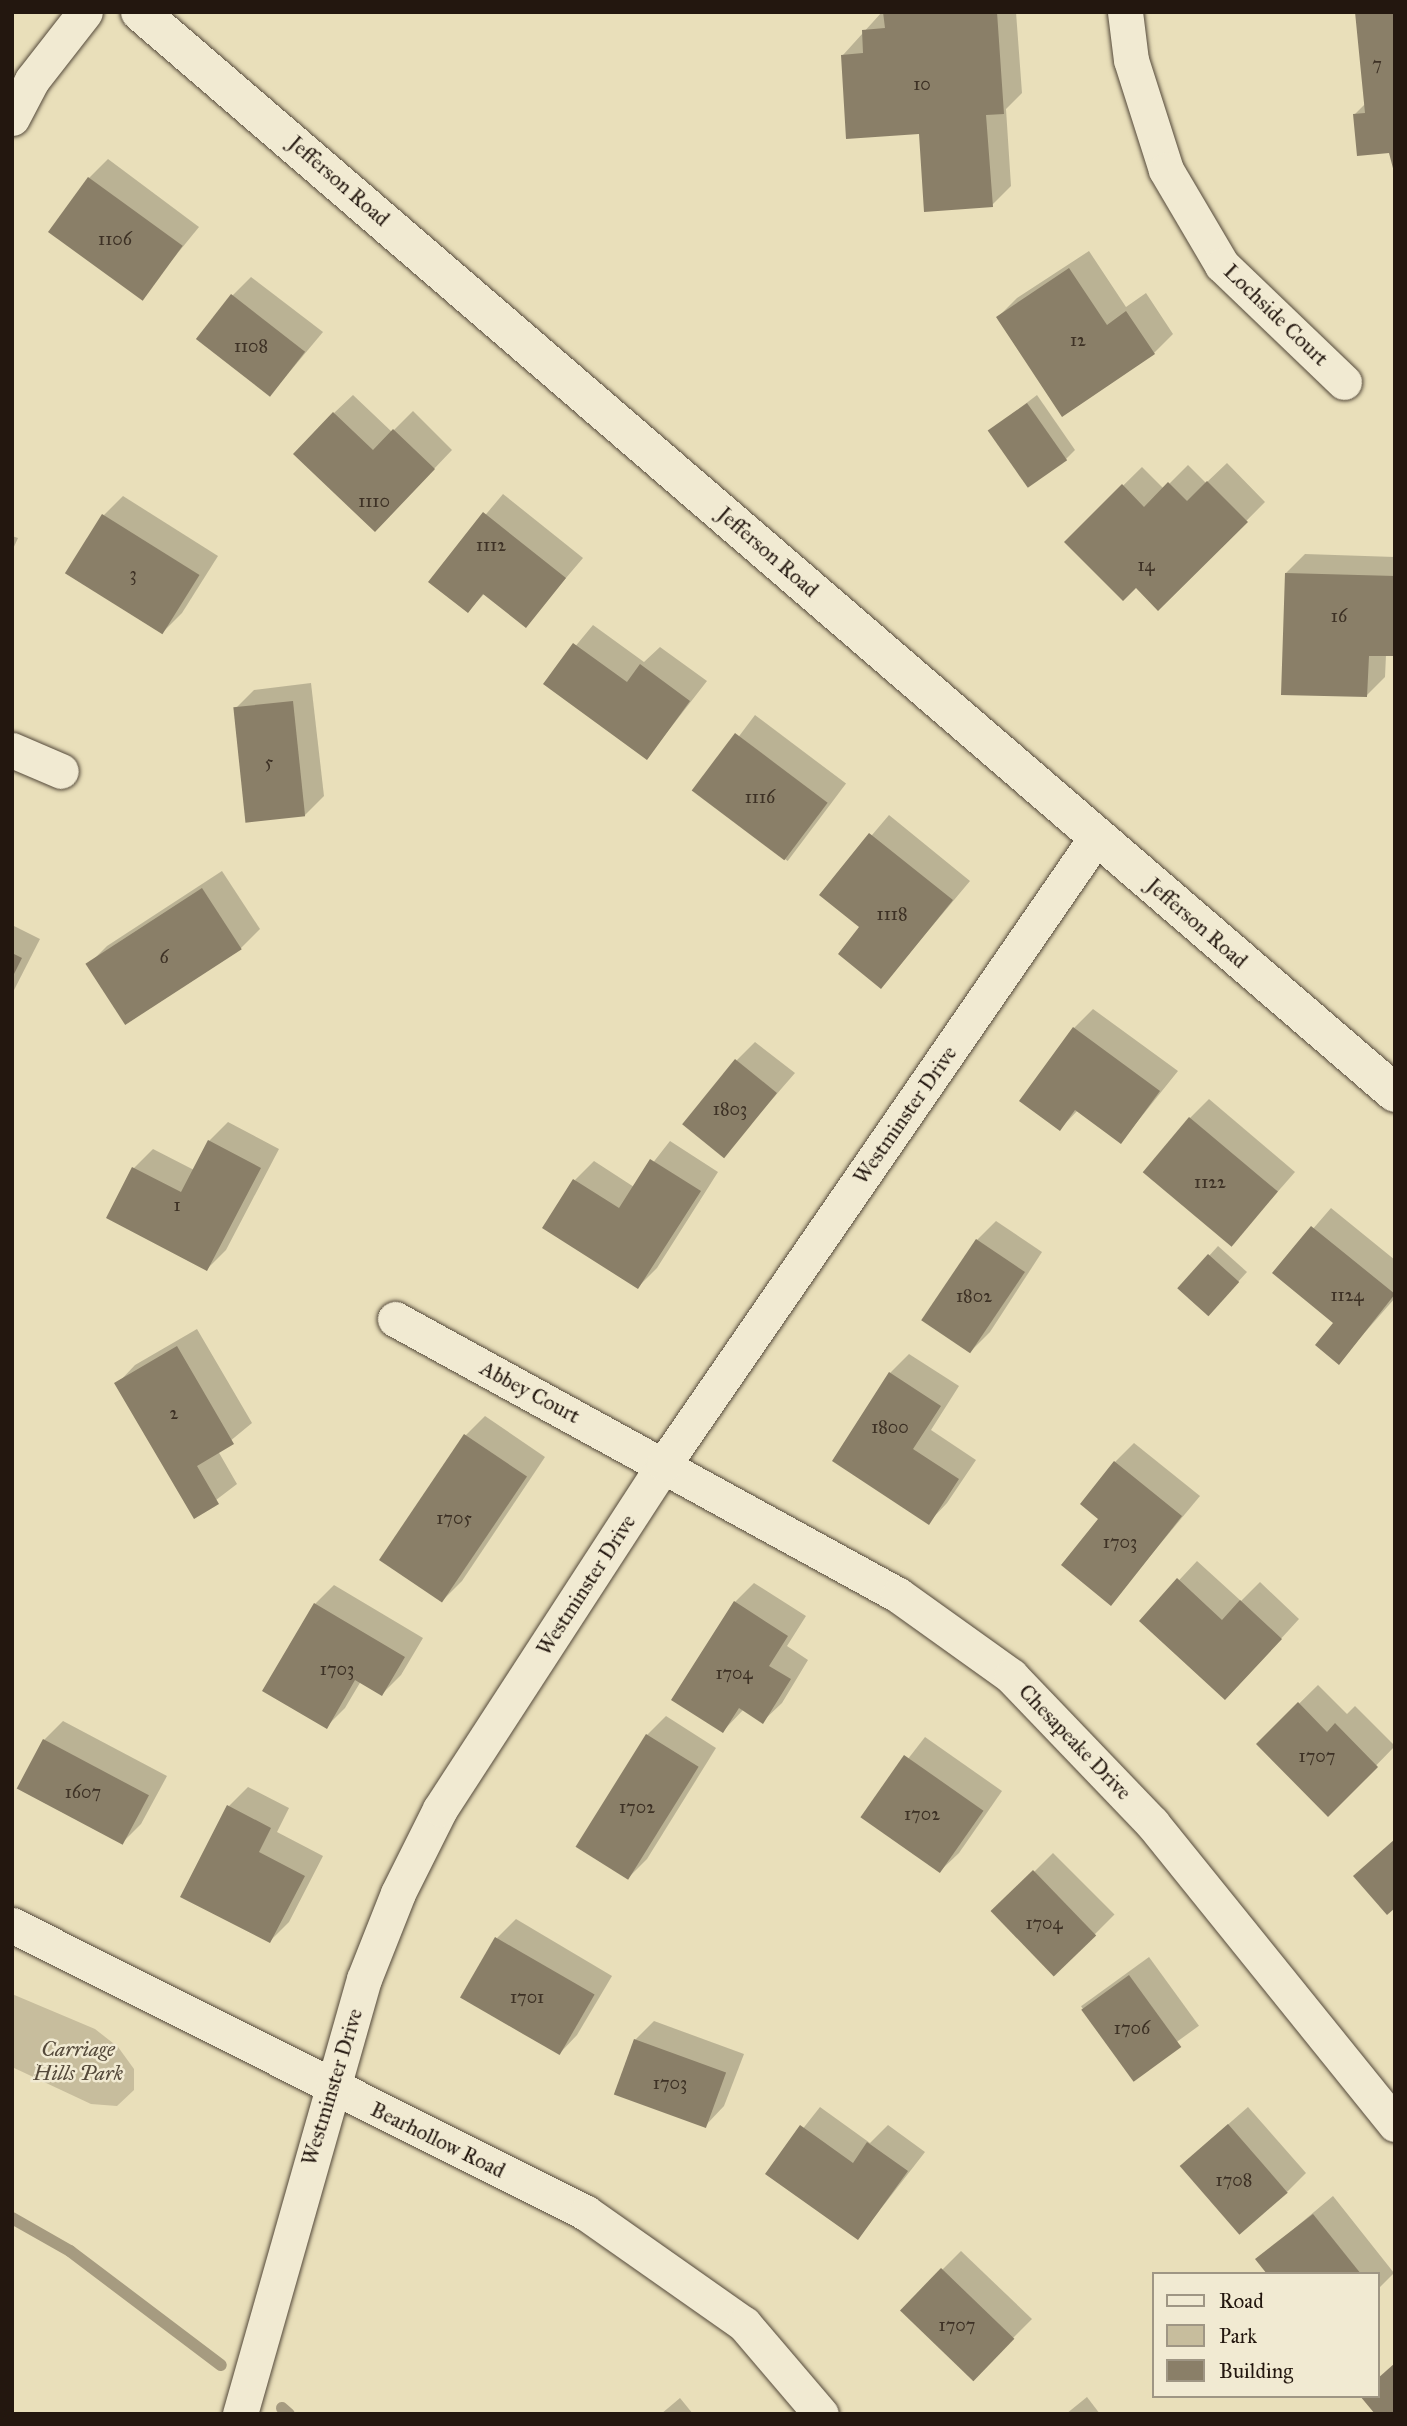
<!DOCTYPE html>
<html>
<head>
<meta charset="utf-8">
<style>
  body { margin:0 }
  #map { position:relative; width:1407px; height:2426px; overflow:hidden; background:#e9dfba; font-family:"IM FELL Great Primer",serif }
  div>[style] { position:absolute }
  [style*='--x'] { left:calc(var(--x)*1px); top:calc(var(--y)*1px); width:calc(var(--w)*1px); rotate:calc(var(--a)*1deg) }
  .green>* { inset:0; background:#c7bd9d }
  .shadow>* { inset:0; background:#0003; transform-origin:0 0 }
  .stream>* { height:12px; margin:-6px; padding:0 6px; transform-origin:6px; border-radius:6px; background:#a69b80 }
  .building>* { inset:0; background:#8a7f68; transform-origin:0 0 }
  .roads { filter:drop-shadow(0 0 2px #54493a) drop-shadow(0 0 2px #54493a) }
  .street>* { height:35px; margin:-17.5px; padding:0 17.5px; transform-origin:17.5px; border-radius:17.5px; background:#f1ead2 }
  .secondary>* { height:38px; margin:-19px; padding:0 19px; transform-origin:19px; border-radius:19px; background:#f1ead2 }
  span { translate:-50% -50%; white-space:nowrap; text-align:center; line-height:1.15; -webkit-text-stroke:5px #f1ead2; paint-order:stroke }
  .number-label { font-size:18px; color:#3d3125 }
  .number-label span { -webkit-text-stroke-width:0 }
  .street-label { font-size:21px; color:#23170f }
  .park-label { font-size:21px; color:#54493a; font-style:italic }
  .frame { position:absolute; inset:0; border:14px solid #23170f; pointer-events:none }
  .legend { position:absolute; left:1152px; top:2272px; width:228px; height:126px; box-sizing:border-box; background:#f1ead2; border:2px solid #9f9684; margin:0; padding:9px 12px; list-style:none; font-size:21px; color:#23170f }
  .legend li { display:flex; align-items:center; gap:14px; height:35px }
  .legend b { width:35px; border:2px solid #9f9684 }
</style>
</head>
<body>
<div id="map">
  <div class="green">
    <i style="clip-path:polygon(12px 1994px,95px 2029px,118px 2047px,134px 2069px,134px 2090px,117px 2106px,91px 2104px,12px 2067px)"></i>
  </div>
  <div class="shadow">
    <i style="clip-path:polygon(882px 12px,1016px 12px,1022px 93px,1006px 109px,1011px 186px,992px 205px,843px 55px)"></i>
    <i style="clip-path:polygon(1357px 12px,1395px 12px,1395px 174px,1390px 151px,1359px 154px,1355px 114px,1366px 103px)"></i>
    <i style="clip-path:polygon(108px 159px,199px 227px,141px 298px,89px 178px)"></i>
    <i style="clip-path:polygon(1089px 251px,1126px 307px,1146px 293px,1173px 334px,1154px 353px,998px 317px,1017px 298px)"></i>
    <i style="clip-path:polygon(251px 277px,323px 332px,271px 394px,232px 296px)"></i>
    <i style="clip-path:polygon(353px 395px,392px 432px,413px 411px,452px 450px,394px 511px,334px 413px)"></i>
    <i style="clip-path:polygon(1037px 395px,1075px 450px,1066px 459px,990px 431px)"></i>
    <i style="clip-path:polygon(1227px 463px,1265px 502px,1159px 609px,1136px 586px,1066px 542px,1142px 467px,1164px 489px,1188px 465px,1206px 483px)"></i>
    <i style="clip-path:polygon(503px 494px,583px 558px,526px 625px,485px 593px,468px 611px,430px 581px)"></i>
    <i style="clip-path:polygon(123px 496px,218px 556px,182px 613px,163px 632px,104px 515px)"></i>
    <i style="clip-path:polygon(12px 536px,18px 538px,12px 551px)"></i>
    <i style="clip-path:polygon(1305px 554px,1395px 557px,1395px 655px,1386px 655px,1385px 677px,1366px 696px,1286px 573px)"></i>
    <i style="clip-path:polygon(593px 625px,644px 662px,660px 647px,707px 681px,647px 758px,545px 683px)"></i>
    <i style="clip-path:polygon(311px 683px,324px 796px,305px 815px,235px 709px,254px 690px)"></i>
    <i style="left:755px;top:715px;width:114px;height:97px;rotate:37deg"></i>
    <i style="clip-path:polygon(889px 815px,970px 881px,881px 987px,861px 927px,822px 894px)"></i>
    <i style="clip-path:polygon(222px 871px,260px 929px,241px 948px,88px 965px,107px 946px)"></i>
    <i style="clip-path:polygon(12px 925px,40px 939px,12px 994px)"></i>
    <i style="clip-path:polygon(1093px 1009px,1178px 1071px,1121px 1142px,1078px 1110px,1060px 1129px,1074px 1028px)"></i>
    <i style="clip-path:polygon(755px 1042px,795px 1073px,724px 1155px,737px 1060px)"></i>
    <i style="clip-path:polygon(1209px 1099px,1295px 1172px,1231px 1245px,1190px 1118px)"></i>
    <i style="clip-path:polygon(228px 1122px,279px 1149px,226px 1250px,207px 1269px,108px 1218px,134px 1168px,153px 1149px,194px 1170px,209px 1141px)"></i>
    <i style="clip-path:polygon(670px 1141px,718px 1172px,657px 1268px,638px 1287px,575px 1180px,594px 1161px,634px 1187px)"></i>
    <i style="clip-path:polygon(1331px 1208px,1395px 1260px,1395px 1298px,1339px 1362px,1335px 1323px,1275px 1273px)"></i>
    <i style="clip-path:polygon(996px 1221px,1042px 1252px,990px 1332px,971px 1351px,977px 1240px)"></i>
    <i style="clip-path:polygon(1218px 1246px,1247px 1272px,1217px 1305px,1180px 1288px)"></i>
    <i style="clip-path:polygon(197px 1329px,252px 1423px,218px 1451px,237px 1484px,195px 1516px,117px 1384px,135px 1365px)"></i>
    <i style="clip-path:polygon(909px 1354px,959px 1386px,931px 1430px,976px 1460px,947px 1503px,929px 1522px,890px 1373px)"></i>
    <i style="clip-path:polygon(485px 1416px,545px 1457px,462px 1581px,443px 1600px,383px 1560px,466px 1435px)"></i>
    <i style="clip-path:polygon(1134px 1443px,1200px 1496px,1111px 1603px,1100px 1518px,1115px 1462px)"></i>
    <i style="clip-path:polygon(1197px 1561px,1241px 1601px,1260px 1582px,1299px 1619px,1244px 1679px,1141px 1621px)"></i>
    <i style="clip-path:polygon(754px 1583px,806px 1616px,787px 1646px,808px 1660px,782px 1703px,763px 1721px,744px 1709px,723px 1731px,674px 1699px,735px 1602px)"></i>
    <i style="clip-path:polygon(334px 1585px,423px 1638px,401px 1675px,382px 1694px,361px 1681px,345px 1708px,326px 1727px,315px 1604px)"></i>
    <i style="clip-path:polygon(1318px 1685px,1347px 1714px,1355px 1706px,1395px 1746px,1328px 1815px,1258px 1744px)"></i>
    <i style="clip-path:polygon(666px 1716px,716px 1748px,647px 1859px,628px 1878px,647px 1735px)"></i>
    <i style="clip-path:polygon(63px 1721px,167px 1776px,141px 1824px,122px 1843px,44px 1740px)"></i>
    <i style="clip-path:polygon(925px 1737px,1002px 1791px,959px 1853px,940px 1871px,863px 1817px)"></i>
    <i style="clip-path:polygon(248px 1787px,289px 1808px,277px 1832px,323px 1856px,289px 1922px,270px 1941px,229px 1806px)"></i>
    <i style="left:1053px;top:1853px;width:87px;height:83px;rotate:45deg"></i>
    <i style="clip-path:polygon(516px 1919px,612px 1976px,577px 2035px,559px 2054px,497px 1938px)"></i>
    <i style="left:1149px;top:1957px;width:85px;height:84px;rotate:54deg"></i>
    <i style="clip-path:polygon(654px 2021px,744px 2054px,724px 2106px,706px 2125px,635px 2040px)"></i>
    <i style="clip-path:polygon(820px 2107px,870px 2143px,888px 2125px,925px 2152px,858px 2238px,768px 2173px)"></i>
    <i style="clip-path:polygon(1248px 2107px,1306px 2173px,1287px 2192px,1201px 2148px)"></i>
    <i style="clip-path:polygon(1333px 2196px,1394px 2273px,1377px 2290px,1377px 2274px,1269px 2274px,1258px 2259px)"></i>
    <i style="clip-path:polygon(961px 2251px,1032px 2319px,973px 2378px,942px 2270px)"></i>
    <i style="clip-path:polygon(1087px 2397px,1100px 2414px,1066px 2414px)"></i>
    <i style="clip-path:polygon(680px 2398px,693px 2414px,661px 2414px)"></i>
  </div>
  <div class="stream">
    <i style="--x:12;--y:2218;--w:67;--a:29.6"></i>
    <i style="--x:70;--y:2251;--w:189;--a:37.1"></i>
    <i style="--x:282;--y:2408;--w:9;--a:41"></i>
  </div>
  <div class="building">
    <i style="clip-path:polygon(883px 12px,997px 12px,1004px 114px,986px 115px,993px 207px,924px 212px,919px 134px,846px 139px,841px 55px,863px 53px,862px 30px,885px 28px)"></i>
    <i style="clip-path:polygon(1355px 12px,1395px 12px,1395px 176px,1389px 153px,1357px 156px,1353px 114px,1365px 113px)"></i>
    <i style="left:88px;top:177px;width:117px;height:68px;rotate:36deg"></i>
    <i style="clip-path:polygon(1069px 268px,1107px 325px,1126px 311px,1155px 354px,1062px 417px,996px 317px)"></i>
    <i style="left:231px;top:294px;width:94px;height:57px;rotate:38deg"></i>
    <i style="left:1027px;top:403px;width:70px;height:48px;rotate:55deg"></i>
    <i style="clip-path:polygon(333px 412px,373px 450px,393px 429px,435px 469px,375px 532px,293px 454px)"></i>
    <i style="clip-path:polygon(1207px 481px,1248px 522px,1158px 611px,1136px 588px,1123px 601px,1064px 542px,1122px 484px,1144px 507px,1168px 482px,1187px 501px)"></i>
    <i style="clip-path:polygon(483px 512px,566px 578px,526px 628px,483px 594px,468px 613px,428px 582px)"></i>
    <i style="left:102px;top:514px;width:115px;height:70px;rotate:32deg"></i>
    <i style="clip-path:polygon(1285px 573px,1395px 576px,1395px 656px,1369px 656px,1367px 697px,1281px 695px)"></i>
    <i style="clip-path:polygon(573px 643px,627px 682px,640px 664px,690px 701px,647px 760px,543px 684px)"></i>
    <i style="left:293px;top:701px;width:116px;height:60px;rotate:84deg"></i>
    <i style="left:735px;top:733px;width:116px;height:72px;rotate:37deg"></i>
    <i style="clip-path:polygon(869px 833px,953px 900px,881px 989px,838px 954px,859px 927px,819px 895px)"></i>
    <i style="left:202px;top:888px;width:73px;height:139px;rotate:57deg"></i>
    <i style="clip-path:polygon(12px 953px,22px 958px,12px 978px)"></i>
    <i style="clip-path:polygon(1073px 1027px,1160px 1091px,1121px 1144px,1075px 1110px,1060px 1131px,1019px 1101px)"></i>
    <i style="left:735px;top:1059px;width:54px;height:84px;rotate:39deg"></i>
    <i style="left:1189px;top:1117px;width:116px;height:72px;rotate:40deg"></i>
    <i style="clip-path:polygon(208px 1140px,261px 1168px,207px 1271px,106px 1218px,132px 1167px,181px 1192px)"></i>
    <i style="clip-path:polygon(650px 1159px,701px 1191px,638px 1289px,542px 1228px,573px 1179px,619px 1208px)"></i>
    <i style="clip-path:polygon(1311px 1226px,1395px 1294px,1339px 1365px,1315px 1345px,1333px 1323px,1272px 1273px)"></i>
    <i style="left:976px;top:1239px;width:59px;height:98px;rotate:34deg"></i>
    <i style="left:1208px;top:1254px;width:42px;height:46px;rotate:42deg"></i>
    <i style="clip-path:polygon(177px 1346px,234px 1444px,197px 1466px,219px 1504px,194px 1519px,114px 1383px)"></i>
    <i style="clip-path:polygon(889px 1372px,941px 1406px,913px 1449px,959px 1479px,929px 1525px,832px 1461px)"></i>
    <i style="left:464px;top:1434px;width:76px;height:152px;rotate:34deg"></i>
    <i style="clip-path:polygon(1114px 1461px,1182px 1516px,1111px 1606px,1061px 1565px,1098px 1519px,1080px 1504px)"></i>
    <i style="clip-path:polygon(1177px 1578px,1222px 1620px,1240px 1600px,1282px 1639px,1225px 1700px,1139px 1621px)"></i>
    <i style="clip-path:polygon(734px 1601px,788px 1636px,769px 1666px,791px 1679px,763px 1724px,739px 1708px,723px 1733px,671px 1700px)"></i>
    <i style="clip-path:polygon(314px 1603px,405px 1657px,382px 1696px,355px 1680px,327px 1729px,262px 1691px)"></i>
    <i style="clip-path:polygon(1298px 1702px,1327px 1732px,1335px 1723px,1378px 1767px,1328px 1817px,1256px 1744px)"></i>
    <i style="left:646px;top:1734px;width:62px;height:133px;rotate:32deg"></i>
    <i style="left:43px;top:1739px;width:120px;height:56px;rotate:28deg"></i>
    <i style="left:904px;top:1755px;width:97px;height:76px;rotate:35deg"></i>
    <i style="clip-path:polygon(227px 1805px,271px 1828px,259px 1852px,305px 1876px,270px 1943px,180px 1897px)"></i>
    <i style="clip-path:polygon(1395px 1839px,1395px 1908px,1387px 1915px,1353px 1876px)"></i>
    <i style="left:1033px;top:1870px;width:91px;height:59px;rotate:46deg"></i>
    <i style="left:495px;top:1937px;width:115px;height:70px;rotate:30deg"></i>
    <i style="left:1129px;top:1975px;width:89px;height:59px;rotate:54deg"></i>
    <i style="left:634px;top:2039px;width:98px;height:59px;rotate:20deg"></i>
    <i style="left:1228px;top:2124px;width:91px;height:64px;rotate:49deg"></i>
    <i style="clip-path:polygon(800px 2125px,853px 2163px,867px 2142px,908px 2171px,858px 2240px,765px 2174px)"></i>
    <i style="clip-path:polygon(1313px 2214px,1361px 2274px,1267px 2274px,1255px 2259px)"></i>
    <i style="left:941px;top:2268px;width:102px;height:59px;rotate:44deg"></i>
    <i style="clip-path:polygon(1395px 2363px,1395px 2414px,1375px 2414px,1360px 2396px,1377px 2396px,1377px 2379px)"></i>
  </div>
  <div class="roads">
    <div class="street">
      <i style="--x:1125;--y:12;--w:48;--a:82.9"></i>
      <i style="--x:1131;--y:60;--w:115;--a:72.3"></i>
      <i style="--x:1166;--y:170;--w:110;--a:59.5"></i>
      <i style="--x:1222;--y:265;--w:169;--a:43.8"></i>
      <i style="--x:12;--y:118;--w:43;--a:-62.2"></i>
      <i style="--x:32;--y:80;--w:86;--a:-52.1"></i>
      <i style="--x:12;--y:750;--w:53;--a:23.2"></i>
      <i style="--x:395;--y:1319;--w:574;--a:28.75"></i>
      <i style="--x:898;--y:1595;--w:139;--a:35.6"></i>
      <i style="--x:1011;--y:1676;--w:204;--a:46.2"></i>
      <i style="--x:1152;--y:1823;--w:387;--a:51.1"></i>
      <i style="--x:12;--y:1925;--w:642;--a:26.64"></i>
      <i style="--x:586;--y:2213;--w:193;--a:35.1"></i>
      <i style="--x:744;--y:2324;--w:118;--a:49.5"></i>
      <i style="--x:240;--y:2414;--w:452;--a:-74.1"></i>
      <i style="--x:364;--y:1979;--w:92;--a:-68.4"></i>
      <i style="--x:398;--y:1893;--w:94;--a:-63.4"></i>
      <i style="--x:440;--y:1809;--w:411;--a:-57"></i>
      <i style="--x:664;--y:1464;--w:763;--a:-55.41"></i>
    </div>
    <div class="secondary">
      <i style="--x:140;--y:12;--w:1656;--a:40.74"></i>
    </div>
  </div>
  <div class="number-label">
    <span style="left:1377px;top:64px">7</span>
    <span style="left:922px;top:84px">10</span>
    <span style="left:115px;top:239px">1106</span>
    <span style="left:1078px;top:340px">12</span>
    <span style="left:251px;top:346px">1108</span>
    <span style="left:374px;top:501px">1110</span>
    <span style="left:491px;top:545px">1112</span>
    <span style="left:1146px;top:565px">14</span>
    <span style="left:133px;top:574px">3</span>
    <span style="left:1339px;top:616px">16</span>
    <span style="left:269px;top:762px">5</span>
    <span style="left:760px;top:797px">1116</span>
    <span style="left:892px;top:914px">1118</span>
    <span style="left:164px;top:957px">6</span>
    <span style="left:730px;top:1109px">1803</span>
    <span style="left:1210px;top:1182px">1122</span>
    <span style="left:177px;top:1205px">1</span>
    <span style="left:1347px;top:1295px">1124</span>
    <span style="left:974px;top:1296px">1802</span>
    <span style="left:174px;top:1413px">2</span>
    <span style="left:890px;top:1427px">1800</span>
    <span style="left:454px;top:1518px">1705</span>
    <span style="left:1120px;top:1542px">1703</span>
    <span style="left:337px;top:1669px">1703</span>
    <span style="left:734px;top:1673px">1704</span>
    <span style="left:1317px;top:1756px">1707</span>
    <span style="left:83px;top:1792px">1607</span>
    <span style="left:637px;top:1807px">1702</span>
    <span style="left:922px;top:1814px">1702</span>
    <span style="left:1044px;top:1923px">1704</span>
    <span style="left:527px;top:1997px">1701</span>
    <span style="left:1132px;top:2028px">1706</span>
    <span style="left:670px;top:2083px">1703</span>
    <span style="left:1234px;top:2180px">1708</span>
    <span style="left:957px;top:2325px">1707</span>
  </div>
  <div class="street-label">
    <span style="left:339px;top:181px;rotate:41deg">Jefferson Road</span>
    <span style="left:1276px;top:315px;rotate:44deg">Lochside Court</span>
    <span style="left:768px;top:552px;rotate:41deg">Jefferson Road</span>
    <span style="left:1197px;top:923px;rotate:41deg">Jefferson Road</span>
    <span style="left:905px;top:1115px;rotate:-55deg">Westminster Drive</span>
    <span style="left:530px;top:1392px;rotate:28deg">Abbey Court</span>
    <span style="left:586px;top:1585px;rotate:-57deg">Westminster Drive</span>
    <span style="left:1075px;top:1742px;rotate:46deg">Chesapeake Drive</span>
    <span style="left:332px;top:2087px;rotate:-73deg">Westminster Drive</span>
    <span style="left:438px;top:2140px;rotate:26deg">Bearhollow Road</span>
  </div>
  <div class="park-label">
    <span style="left:78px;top:2061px">Carriage<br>Hills Park</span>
  </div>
  <div class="frame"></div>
  <ul class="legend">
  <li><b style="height:9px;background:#f1ead2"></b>Road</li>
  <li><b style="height:19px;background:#c7bd9d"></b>Park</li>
  <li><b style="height:19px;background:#8a7f68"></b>Building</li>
  </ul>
</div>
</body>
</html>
